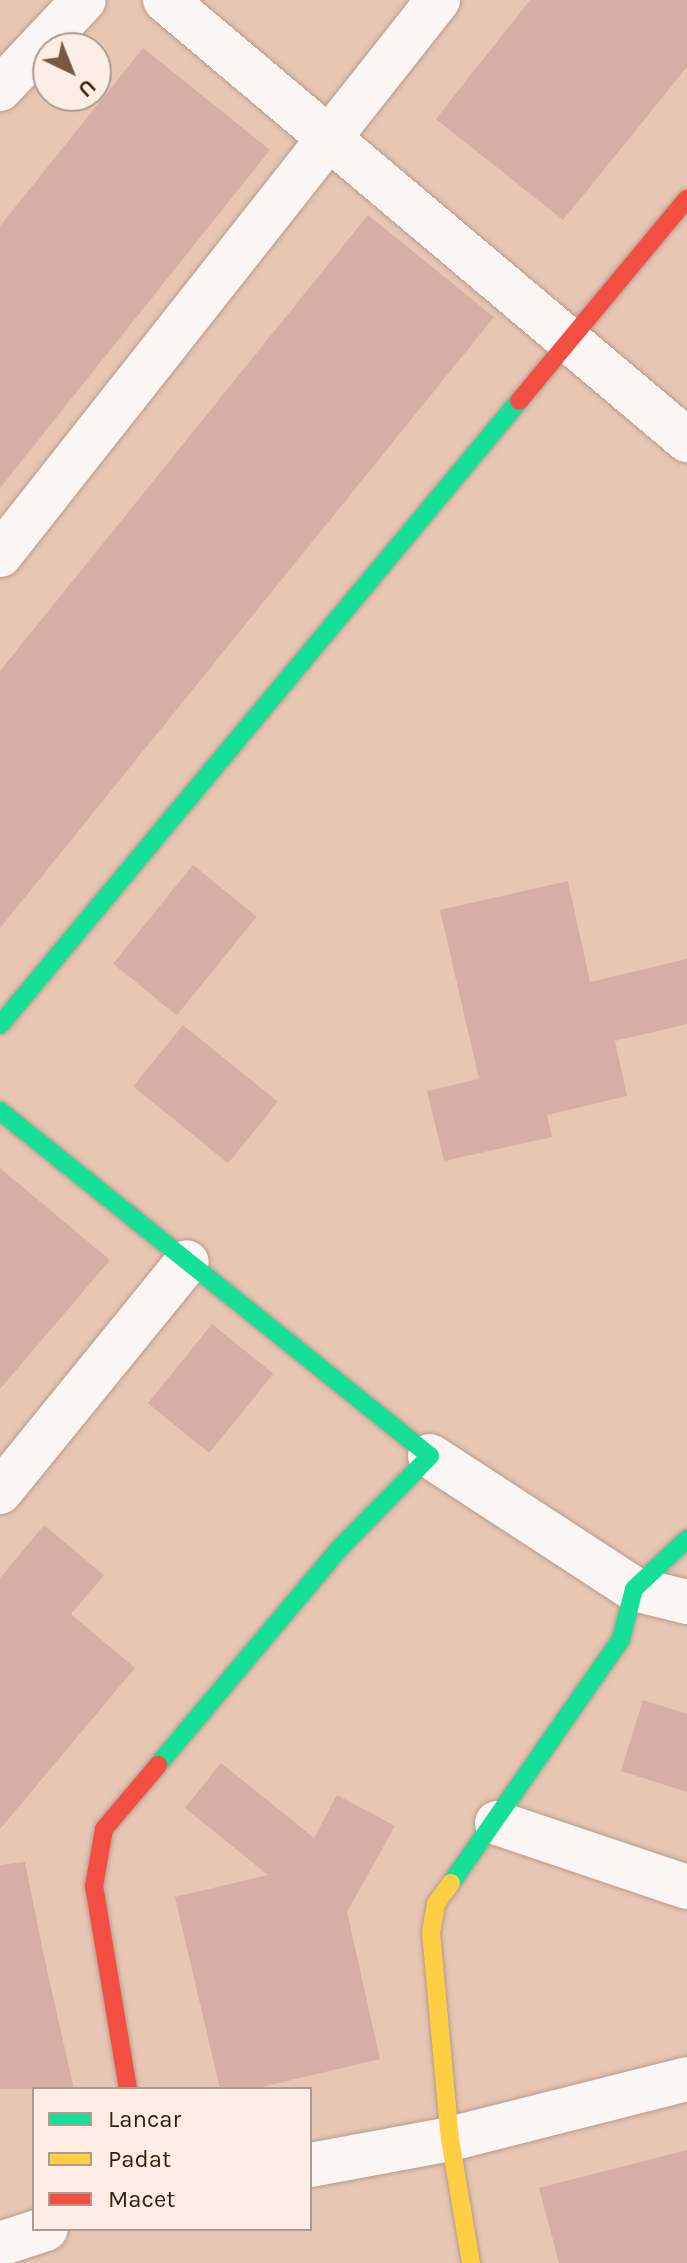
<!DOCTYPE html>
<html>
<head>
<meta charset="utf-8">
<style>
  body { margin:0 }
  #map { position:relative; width:687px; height:2263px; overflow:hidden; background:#e7c6b4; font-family:Karla,sans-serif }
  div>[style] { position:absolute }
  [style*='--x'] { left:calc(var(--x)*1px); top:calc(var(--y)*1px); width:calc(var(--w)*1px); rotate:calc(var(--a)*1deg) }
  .building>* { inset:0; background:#d5afa3; transform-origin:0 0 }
  .roads { filter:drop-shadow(0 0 2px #b89b8b) drop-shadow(0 0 2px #b89b8b) }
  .street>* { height:44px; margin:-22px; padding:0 22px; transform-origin:22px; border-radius:22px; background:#fbf6f4 }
  .fast>* { height:18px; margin:-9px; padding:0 9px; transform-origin:9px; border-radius:9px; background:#16e098 }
  .slow>* { height:18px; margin:-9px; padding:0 9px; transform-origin:9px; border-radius:9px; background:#ffcf43 }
  .jam>* { height:18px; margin:-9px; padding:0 9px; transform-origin:9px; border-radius:9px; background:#f24e42 }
  span { translate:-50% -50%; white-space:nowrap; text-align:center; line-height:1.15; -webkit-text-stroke:8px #fdede4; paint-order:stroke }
  .legend { position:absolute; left:32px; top:2087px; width:280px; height:144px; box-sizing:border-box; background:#fdede4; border:2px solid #af9a8e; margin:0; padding:10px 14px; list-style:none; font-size:24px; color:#3a1d0c }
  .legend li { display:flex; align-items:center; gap:16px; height:40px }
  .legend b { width:40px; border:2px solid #af9a8e }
  .north { position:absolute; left:32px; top:32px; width:80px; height:80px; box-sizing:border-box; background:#fdede4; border:2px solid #af9a8e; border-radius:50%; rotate:137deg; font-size:22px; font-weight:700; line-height:32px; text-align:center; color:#3a1d0c }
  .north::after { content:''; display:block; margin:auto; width:28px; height:36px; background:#775847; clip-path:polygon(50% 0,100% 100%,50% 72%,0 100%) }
</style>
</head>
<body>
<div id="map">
  <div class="building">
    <i style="clip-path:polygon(530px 0,687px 0,687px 67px,563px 220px,436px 119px)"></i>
    <i style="clip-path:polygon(143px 48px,270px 150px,0 488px,0 226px)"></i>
    <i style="clip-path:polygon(368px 215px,494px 317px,0 928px,0 671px)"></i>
    <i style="left:193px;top:865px;width:82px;height:127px;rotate:39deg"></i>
    <i style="clip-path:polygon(568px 881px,590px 982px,687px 959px,687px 1024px,615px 1041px,627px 1096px,547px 1115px,552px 1137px,444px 1161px,427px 1091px,479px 1079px,440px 910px)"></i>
    <i style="left:183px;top:1025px;width:122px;height:79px;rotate:39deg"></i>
    <i style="clip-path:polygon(0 1168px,110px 1260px,0 1389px)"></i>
    <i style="left:212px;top:1324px;width:79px;height:102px;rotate:39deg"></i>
    <i style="clip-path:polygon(44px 1525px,104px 1575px,71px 1614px,135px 1668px,0 1829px,0 1578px)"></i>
    <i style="clip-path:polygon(643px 1700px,687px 1714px,687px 1792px,621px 1771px)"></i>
    <i style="clip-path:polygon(221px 1763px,314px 1838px,337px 1795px,395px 1826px,347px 1912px,380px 2059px,253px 2089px,220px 2089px,175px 1897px,268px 1875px,185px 1808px)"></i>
    <i style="clip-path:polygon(25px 1862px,45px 1961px,74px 2089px,0 2089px,0 1865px)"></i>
    <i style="clip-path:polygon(687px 2150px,687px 2263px,559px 2263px,539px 2188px)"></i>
  </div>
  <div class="roads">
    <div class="street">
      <i style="--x:165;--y:0;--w:683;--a:40.13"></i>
      <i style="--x:0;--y:89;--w:122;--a:-46.7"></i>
      <i style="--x:0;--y:555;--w:707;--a:-51.72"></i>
      <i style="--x:430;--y:1456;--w:244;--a:33.1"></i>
      <i style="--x:634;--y:1589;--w:55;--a:13.8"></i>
      <i style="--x:0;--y:1492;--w:296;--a:-50.9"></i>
      <i style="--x:497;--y:1823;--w:200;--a:18.6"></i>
      <i style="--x:310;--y:2165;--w:142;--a:-10.5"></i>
      <i style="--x:450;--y:2139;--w:244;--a:-14.2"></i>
      <i style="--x:0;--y:2244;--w:48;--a:-18.1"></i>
    </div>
    <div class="fast">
      <i style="--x:0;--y:1025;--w:812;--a:-50.25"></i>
      <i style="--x:0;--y:1111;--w:551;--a:38.74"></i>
      <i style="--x:430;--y:1456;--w:130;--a:134.4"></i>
      <i style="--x:339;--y:1549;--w:282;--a:130"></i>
      <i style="--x:451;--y:1883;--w:297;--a:-55.1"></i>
      <i style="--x:621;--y:1639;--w:52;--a:-75.4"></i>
      <i style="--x:634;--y:1589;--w:73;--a:-43.3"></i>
    </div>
    <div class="slow">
      <i style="--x:451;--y:1883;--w:26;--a:126"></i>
      <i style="--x:436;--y:1904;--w:28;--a:100"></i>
      <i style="--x:431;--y:1932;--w:208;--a:84.8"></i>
      <i style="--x:450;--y:2139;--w:126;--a:80.4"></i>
    </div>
    <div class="jam">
      <i style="--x:519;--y:401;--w:263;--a:-50.3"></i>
      <i style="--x:128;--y:2089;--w:206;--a:-99.5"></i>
      <i style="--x:94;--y:1886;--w:58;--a:-80"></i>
      <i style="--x:104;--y:1829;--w:84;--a:-49.8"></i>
    </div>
  </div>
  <ul class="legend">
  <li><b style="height:10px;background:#16e098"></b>Lancar</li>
  <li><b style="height:10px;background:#ffcf43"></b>Padat</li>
  <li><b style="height:10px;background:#f24e42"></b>Macet</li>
  </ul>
  <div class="north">U</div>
</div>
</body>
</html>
